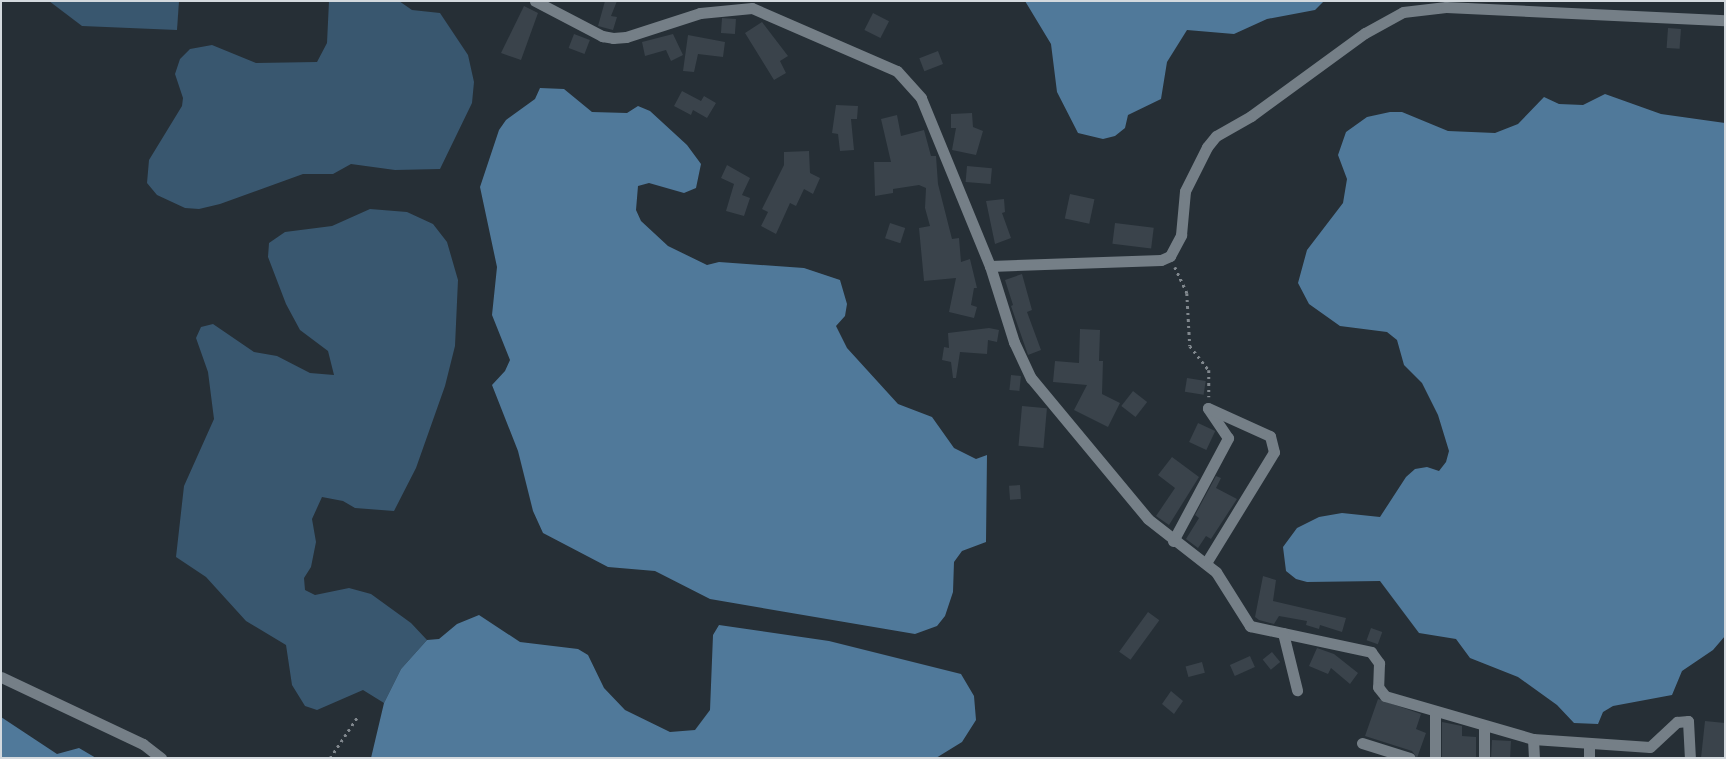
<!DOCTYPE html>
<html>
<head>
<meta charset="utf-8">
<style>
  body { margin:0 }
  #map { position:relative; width:1726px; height:759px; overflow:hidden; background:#262f36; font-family:Cabin,sans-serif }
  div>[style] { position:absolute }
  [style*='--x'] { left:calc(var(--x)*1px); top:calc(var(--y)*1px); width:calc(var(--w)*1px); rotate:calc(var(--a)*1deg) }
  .green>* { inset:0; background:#39576f }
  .water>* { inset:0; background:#50799a }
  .building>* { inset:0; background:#3a434b; transform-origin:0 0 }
  .path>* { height:2.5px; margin-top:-1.25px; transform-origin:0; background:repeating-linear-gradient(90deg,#81888e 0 2.5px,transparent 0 6.5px) }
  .street>* { height:11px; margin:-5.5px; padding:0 5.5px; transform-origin:5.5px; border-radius:5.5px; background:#757f87 }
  span { translate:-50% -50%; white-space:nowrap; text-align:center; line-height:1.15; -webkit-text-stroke:4px #1d252c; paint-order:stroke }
  .frame { position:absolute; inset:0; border:2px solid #d3d9de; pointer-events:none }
</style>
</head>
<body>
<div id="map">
  <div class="green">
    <i style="clip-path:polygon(49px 1px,179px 1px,177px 30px,82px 26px)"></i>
    <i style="clip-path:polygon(329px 1px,399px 1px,412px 10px,440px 13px,468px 55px,474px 82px,472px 103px,440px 169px,395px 170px,351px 164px,333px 174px,303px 174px,220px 204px,199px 209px,185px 208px,157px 195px,147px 183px,149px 160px,182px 106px,183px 98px,175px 74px,180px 59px,190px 49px,212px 45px,256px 63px,317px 62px,327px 43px)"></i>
    <i style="clip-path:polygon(370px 209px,407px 212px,433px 224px,447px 242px,458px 280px,455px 346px,445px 386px,416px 468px,394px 511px,355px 508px,343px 501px,322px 497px,312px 519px,316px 542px,311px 567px,304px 578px,305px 590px,315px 595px,349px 588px,371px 594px,411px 623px,427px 640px,401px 669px,384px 703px,363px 690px,317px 710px,305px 706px,292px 685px,286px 645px,246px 621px,206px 577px,176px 557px,184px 486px,214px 419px,208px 372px,196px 338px,201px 327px,213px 324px,254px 352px,277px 356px,310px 373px,334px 375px,328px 351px,300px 330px,286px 304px,268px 257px,269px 243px,285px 232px,332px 226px)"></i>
  </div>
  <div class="water">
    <i style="clip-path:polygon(1025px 1px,1324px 1px,1315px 10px,1267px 19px,1234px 34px,1187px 30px,1167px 62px,1161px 99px,1128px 115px,1125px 128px,1115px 136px,1103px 139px,1078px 133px,1057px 92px,1051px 44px)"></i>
    <i style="clip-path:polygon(540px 88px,564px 89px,592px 112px,627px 113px,638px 106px,650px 111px,687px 145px,701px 164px,696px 188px,684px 193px,649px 183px,638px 186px,636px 210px,641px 221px,668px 246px,707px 265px,719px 262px,804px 268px,840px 280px,847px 304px,845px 316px,836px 326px,847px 348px,898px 404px,932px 417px,954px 448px,976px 459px,987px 455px,986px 542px,962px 551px,954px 562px,953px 592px,945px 616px,937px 626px,915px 634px,710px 599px,655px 571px,608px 567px,543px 533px,533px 511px,518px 451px,492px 385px,505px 371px,510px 360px,492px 315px,497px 267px,480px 187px,499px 130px,506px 120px,535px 99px)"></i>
    <i style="clip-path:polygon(1605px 94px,1661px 114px,1725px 123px,1725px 636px,1713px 650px,1682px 671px,1672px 695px,1613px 706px,1603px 712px,1598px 724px,1574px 723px,1557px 705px,1518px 677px,1470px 658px,1456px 639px,1419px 633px,1380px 581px,1307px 582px,1296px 579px,1286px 571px,1283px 547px,1297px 528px,1319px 517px,1342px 513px,1380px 517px,1406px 477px,1415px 469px,1427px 467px,1439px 471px,1446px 462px,1449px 451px,1438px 415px,1422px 383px,1404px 365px,1397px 340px,1387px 332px,1340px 326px,1309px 304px,1298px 283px,1307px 250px,1343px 203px,1347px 179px,1338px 155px,1346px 132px,1367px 117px,1390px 112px,1402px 112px,1448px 131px,1495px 133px,1518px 124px,1544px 97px,1559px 104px,1583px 105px)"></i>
    <i style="clip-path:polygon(479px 615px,520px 642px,578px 649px,588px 655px,604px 688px,625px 710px,670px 732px,695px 730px,710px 710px,713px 635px,719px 625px,829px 641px,961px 674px,974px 696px,976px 720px,962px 742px,936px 758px,371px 758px,384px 703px,401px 669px,427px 640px,439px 639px,457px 624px)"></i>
    <i style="clip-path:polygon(1px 717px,57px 754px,79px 748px,96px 758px,1px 758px)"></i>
  </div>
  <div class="building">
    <i style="clip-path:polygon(605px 1px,617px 1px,611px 16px,617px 17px,613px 30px,598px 26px)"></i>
    <i style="clip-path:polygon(524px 6px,538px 13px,521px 60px,501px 53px)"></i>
    <i style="left:873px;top:13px;width:18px;height:19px;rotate:27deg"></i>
    <i style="left:722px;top:18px;width:14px;height:15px;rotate:4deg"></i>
    <i style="clip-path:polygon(762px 22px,788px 56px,780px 61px,786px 73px,774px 80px,745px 33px)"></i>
    <i style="left:1668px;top:28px;width:13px;height:20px;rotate:4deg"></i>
    <i style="left:574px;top:34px;width:17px;height:15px;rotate:21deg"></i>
    <i style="clip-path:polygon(673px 34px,683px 55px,671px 61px,666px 50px,645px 56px,642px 42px)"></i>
    <i style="clip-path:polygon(688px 35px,725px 42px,723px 57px,698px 54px,694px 72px,683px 71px)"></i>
    <i style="left:938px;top:51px;width:14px;height:20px;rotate:69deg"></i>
    <i style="clip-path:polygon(682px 91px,701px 101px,704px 96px,716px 103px,707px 118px,693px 110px,691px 115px,674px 106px)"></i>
    <i style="clip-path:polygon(836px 105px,858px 106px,857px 119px,851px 119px,854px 150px,840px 151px,838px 134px,832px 133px)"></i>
    <i style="clip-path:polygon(972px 113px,973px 127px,983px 131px,976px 155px,952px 150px,956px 128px,951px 128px,951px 114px)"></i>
    <i style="clip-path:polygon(897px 115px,901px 136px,924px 130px,931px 156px,936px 156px,938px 184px,952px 239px,959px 238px,961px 262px,970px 259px,977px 288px,974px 288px,971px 305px,977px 307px,974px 318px,949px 312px,956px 278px,924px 281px,919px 228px,930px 226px,925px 208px,926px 188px,919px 185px,893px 189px,893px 193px,875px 196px,874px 162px,891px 162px,881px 119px)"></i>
    <i style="clip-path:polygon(809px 151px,810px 173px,820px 178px,813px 194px,804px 189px,796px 206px,790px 203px,776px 234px,761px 226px,768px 212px,762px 209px,784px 165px,784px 152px)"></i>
    <i style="clip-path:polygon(727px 165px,750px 178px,742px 195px,750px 198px,744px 216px,726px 211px,734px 184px,721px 178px)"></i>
    <i style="left:967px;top:166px;width:25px;height:16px;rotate:5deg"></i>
    <i style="left:1070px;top:194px;width:25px;height:25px;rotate:12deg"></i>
    <i style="clip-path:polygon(1004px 199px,1005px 212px,1002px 213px,1011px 238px,995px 244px,986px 201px)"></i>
    <i style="left:890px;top:223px;width:16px;height:16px;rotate:18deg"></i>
    <i style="left:1115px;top:223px;width:39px;height:21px;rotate:7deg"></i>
    <i style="clip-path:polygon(1022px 274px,1032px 310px,1027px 312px,1041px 350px,1028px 355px,1011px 306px,1013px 305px,1005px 280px)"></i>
    <i style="clip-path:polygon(989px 328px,999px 330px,997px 342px,988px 340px,987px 354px,960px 352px,956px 378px,953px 378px,951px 362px,942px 360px,944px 347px,949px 348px,948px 333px)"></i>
    <i style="clip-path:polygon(1080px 329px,1100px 330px,1099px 361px,1103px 361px,1102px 394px,1120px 403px,1108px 427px,1074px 410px,1087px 385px,1053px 382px,1055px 361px,1079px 363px)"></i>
    <i style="left:1011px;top:375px;width:10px;height:15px;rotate:6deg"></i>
    <i style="left:1187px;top:378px;width:19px;height:14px;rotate:9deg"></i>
    <i style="left:1133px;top:391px;width:18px;height:19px;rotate:38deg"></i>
    <i style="left:1022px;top:406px;width:25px;height:40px;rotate:5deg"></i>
    <i style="left:1198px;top:423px;width:19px;height:21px;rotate:25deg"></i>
    <i style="clip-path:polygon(1172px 457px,1199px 477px,1169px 525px,1156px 516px,1175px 488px,1158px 475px)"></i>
    <i style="clip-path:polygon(1216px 476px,1221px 478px,1216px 488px,1237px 499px,1211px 539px,1206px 536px,1198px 548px,1186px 539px,1199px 518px,1195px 515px)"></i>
    <i style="left:1020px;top:485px;width:14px;height:11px;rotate:86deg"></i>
    <i style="clip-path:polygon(1263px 576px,1276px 580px,1273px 601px,1346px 618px,1342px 632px,1320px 625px,1319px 629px,1306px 625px,1307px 621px,1279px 616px,1274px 624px,1259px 620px,1255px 617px)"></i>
    <i style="left:1148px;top:612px;width:14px;height:49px;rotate:36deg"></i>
    <i style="left:1371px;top:628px;width:12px;height:13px;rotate:20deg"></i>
    <i style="clip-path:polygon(1317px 648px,1334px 654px,1358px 673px,1350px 684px,1331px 668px,1328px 674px,1309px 666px)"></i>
    <i style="left:1272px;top:652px;width:13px;height:12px;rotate:51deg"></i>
    <i style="left:1250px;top:656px;width:12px;height:22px;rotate:66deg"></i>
    <i style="left:1202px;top:662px;width:11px;height:17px;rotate:75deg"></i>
    <i style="clip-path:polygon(1171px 691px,1183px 701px,1174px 714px,1162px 704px)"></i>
    <i style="clip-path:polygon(1378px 699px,1421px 714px,1416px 729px,1426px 733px,1417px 758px,1412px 751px,1365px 736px)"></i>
    <i style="clip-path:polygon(1705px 721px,1725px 723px,1725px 758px,1701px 758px)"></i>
    <i style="clip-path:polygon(1442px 722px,1462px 726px,1462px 736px,1476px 737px,1476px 758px,1442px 758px)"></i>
    <i style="left:1492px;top:740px;width:19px;height:18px;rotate:3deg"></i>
  </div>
  <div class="path">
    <i style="--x:1175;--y:267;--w:29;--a:65"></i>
    <i style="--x:1187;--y:293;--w:53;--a:86.8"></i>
    <i style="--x:1190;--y:346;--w:31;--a:52"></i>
    <i style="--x:1209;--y:370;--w:27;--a:90"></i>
    <i style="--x:330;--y:758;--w:50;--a:-56.3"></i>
  </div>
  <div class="street">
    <i style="--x:535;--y:1;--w:76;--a:27.6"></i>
    <i style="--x:602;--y:36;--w:11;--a:10"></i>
    <i style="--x:613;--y:38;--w:13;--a:-4"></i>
    <i style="--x:626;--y:37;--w:78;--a:-18"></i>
    <i style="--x:700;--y:13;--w:52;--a:-5.5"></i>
    <i style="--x:752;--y:8;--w:158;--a:23.5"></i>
    <i style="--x:897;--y:71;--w:36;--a:48"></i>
    <i style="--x:921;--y:98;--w:182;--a:67.7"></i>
    <i style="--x:990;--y:266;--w:80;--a:72.5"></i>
    <i style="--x:1014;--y:342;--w:40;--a:65"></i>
    <i style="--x:1031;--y:378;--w:183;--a:50.3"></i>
    <i style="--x:1148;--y:519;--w:86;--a:37.9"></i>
    <i style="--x:1216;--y:572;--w:64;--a:57.8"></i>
    <i style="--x:1250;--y:626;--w:124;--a:12.1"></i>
    <i style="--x:1371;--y:652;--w:14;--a:54"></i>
    <i style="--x:1379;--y:663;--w:24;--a:92"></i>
    <i style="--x:1378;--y:687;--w:11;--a:52"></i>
    <i style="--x:1385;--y:696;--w:154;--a:16.2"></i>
    <i style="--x:1533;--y:739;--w:117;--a:3.9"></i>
    <i style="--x:1650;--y:747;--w:37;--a:-43"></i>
    <i style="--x:1677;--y:722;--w:11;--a:-5"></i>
    <i style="--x:1688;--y:721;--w:37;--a:87"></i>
    <i style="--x:990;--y:266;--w:171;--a:-2"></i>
    <i style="--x:1161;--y:260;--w:10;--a:-24"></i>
    <i style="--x:1170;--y:256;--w:24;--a:-62"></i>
    <i style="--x:1181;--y:235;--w:44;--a:-84.8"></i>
    <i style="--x:1185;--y:191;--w:49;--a:-63.4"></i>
    <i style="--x:1207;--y:147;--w:14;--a:-51"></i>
    <i style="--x:1216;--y:136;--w:40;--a:-29.7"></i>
    <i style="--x:1251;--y:116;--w:141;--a:-36.1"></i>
    <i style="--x:1365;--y:33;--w:43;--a:-28.9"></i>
    <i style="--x:1403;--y:12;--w:43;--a:-6.6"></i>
    <i style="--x:1446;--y:7;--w:279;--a:2.7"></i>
    <i style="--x:1173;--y:541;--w:117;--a:-61.9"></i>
    <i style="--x:1228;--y:438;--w:36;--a:-124"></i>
    <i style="--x:1206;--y:563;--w:130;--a:-58.5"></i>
    <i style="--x:1274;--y:452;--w:16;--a:-104"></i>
    <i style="--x:1270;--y:436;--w:68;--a:-155.7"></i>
    <i style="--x:1283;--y:633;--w:59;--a:76.2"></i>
    <i style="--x:1;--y:677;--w:157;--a:25.3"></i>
    <i style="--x:143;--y:744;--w:23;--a:38"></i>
    <i style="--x:1484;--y:727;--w:31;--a:90"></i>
    <i style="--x:1533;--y:739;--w:19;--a:87"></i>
    <i style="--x:1362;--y:743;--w:50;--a:17.4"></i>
    <i style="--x:1435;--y:758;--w:47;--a:-90"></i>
    <i style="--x:1589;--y:758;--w:13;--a:-90"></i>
  </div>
  <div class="frame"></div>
</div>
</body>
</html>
